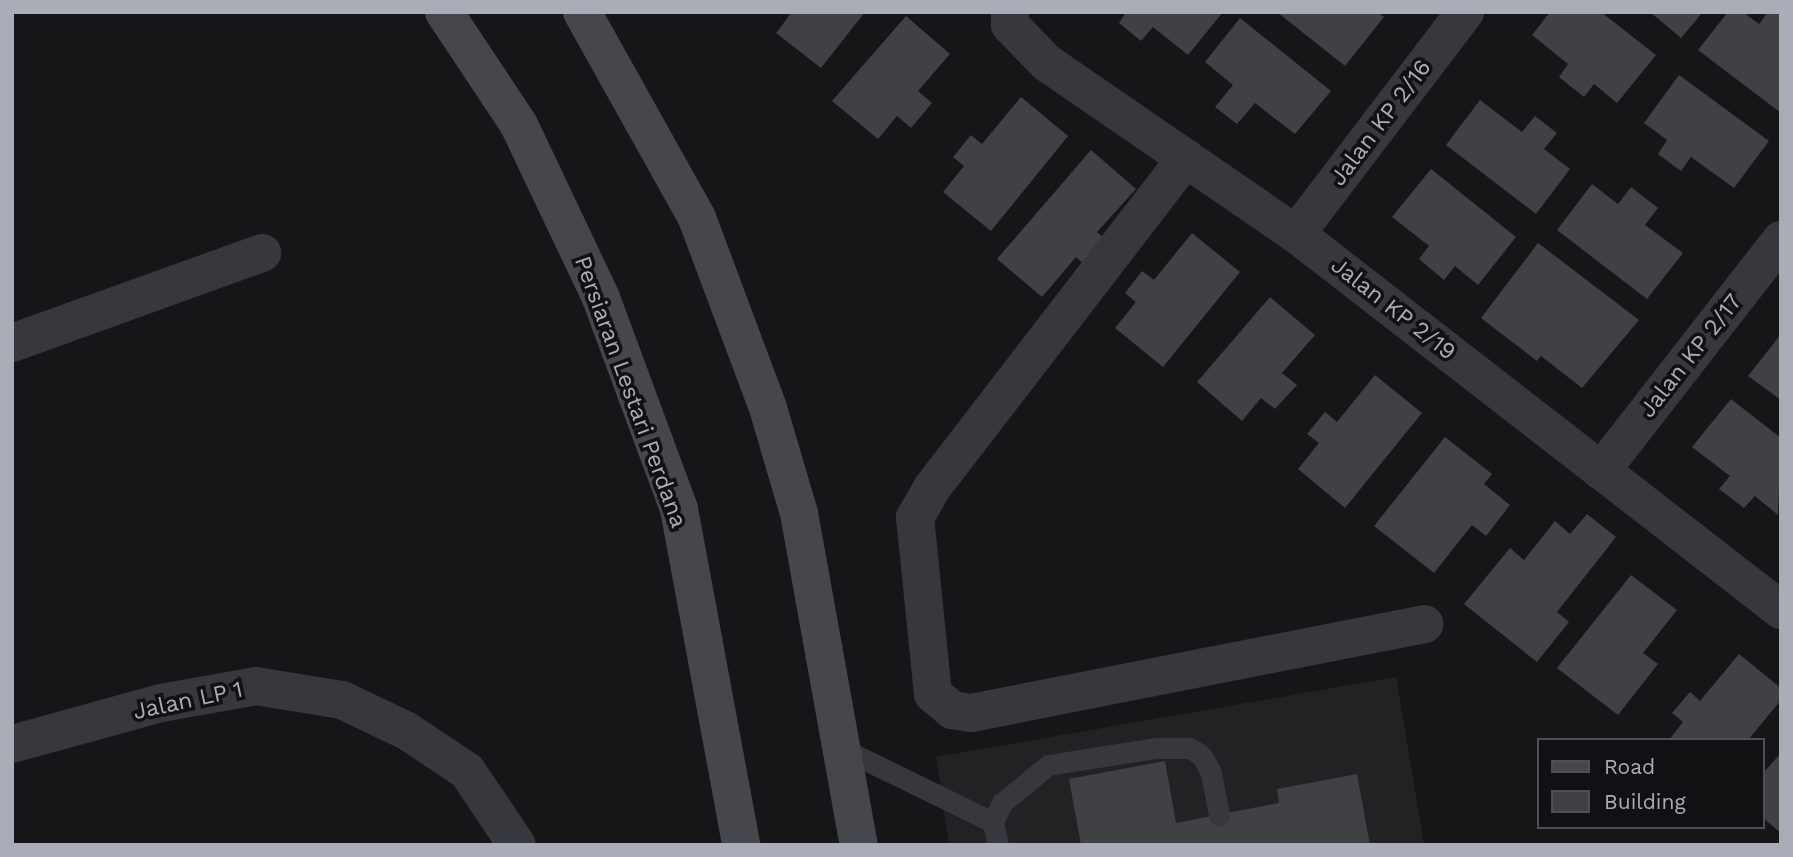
<!DOCTYPE html>
<html>
<head>
<meta charset="utf-8">
<style>
  body { margin:0 }
  #map { position:relative; width:1793px; height:857px; overflow:hidden; background:#161618; font-family:"Work Sans",sans-serif }
  div>[style] { position:absolute }
  [style*='--x'] { left:calc(var(--x)*1px); top:calc(var(--y)*1px); width:calc(var(--w)*1px); rotate:calc(var(--a)*1deg) }
  .built>* { inset:0; background:#222225 }
  .building>* { inset:0; background:#404145 }
  .lane>* { height:21px; margin:-10.5px; padding:0 10.5px; transform-origin:10.5px; border-radius:10.5px; background:#37383d }
  .street>* { height:38px; margin:-19px; padding:0 19px; transform-origin:19px; border-radius:19px; background:#37383d }
  .secondary>* { height:38px; margin:-19px; padding:0 19px; transform-origin:19px; border-radius:19px; background:#45474d }
  span { translate:-50% -50%; white-space:nowrap; text-align:center; line-height:1.15; -webkit-text-stroke:7px #111113; paint-order:stroke }
  .street-label { font-size:23px; color:#a8adb8 }
  .frame { position:absolute; inset:0; border:14px solid #a8adb8; pointer-events:none }
  .legend { position:absolute; left:1537px; top:738px; width:228px; height:91px; box-sizing:border-box; background:#111113; border:2px solid #4d4f55; margin:0; padding:9px 12px; list-style:none; font-size:21px; color:#a8adb8 }
  .legend li { display:flex; align-items:center; gap:14px; height:35px }
  .legend b { width:35px; border:2px solid #4d4f55 }
</style>
</head>
<body>
<div id="map">
  <div class="built">
    <i style="clip-path:polygon(1396px 677px,1424px 845px,949px 845px,936px 757px)"></i>
  </div>
  <div class="building">
    <i style="clip-path:polygon(792px 12px,865px 12px,821px 68px,776px 33px)"></i>
    <i style="clip-path:polygon(1126px 12px,1223px 12px,1188px 55px,1153px 27px,1141px 41px,1119px 23px)"></i>
    <i style="clip-path:polygon(1277px 12px,1378px 12px,1384px 17px,1345px 66px)"></i>
    <i style="clip-path:polygon(1550px 12px,1601px 12px,1656px 55px,1617px 103px,1594px 84px,1584px 97px,1559px 77px,1568px 64px,1532px 35px)"></i>
    <i style="clip-path:polygon(1650px 12px,1703px 12px,1681px 38px)"></i>
    <i style="clip-path:polygon(1728px 12px,1743px 12px,1759px 24px,1768px 12px,1781px 14px,1781px 113px,1698px 50px)"></i>
    <i style="clip-path:polygon(906px 16px,950px 54px,918px 91px,932px 103px,911px 128px,897px 116px,878px 139px,832px 101px)"></i>
    <i style="clip-path:polygon(1240px 18px,1331px 91px,1295px 134px,1255px 103px,1237px 124px,1215px 107px,1233px 85px,1205px 62px)"></i>
    <i style="clip-path:polygon(1679px 75px,1769px 141px,1734px 188px,1691px 157px,1681px 171px,1658px 154px,1667px 140px,1644px 123px)"></i>
    <i style="clip-path:polygon(1021px 97px,1068px 136px,991px 231px,943px 192px,964px 166px,953px 157px,971px 135px,982px 144px)"></i>
    <i style="clip-path:polygon(1480px 100px,1522px 132px,1535px 116px,1557px 133px,1544px 149px,1570px 169px,1536px 214px,1446px 145px)"></i>
    <i style="clip-path:polygon(1091px 150px,1136px 189px,1097px 232px,1112px 244px,1090px 269px,1076px 257px,1042px 297px,997px 259px)"></i>
    <i style="clip-path:polygon(1431px 169px,1516px 237px,1478px 285px,1455px 266px,1444px 280px,1419px 259px,1429px 246px,1392px 217px)"></i>
    <i style="clip-path:polygon(1592px 184px,1618px 204px,1631px 187px,1658px 208px,1645px 225px,1683px 253px,1647px 299px,1557px 230px)"></i>
    <i style="clip-path:polygon(1192px 233px,1240px 272px,1163px 367px,1115px 328px,1136px 302px,1125px 293px,1142px 271px,1154px 280px)"></i>
    <i style="clip-path:polygon(1538px 243px,1639px 320px,1582px 388px,1541px 356px,1537px 361px,1481px 318px)"></i>
    <i style="clip-path:polygon(1270px 297px,1315px 335px,1282px 373px,1297px 385px,1275px 409px,1261px 398px,1242px 421px,1197px 382px)"></i>
    <i style="clip-path:polygon(1781px 334px,1781px 400px,1748px 376px)"></i>
    <i style="clip-path:polygon(1375px 375px,1422px 413px,1345px 508px,1298px 469px,1319px 443px,1307px 434px,1325px 412px,1337px 422px)"></i>
    <i style="clip-path:polygon(1731px 399px,1781px 438px,1778px 515px,1755px 496px,1744px 508px,1719px 489px,1730px 476px,1692px 447px)"></i>
    <i style="clip-path:polygon(1445px 437px,1492px 474px,1484px 484px,1510px 505px,1486px 536px,1472px 525px,1434px 573px,1374px 526px)"></i>
    <i style="clip-path:polygon(1587px 514px,1616px 537px,1557px 612px,1569px 622px,1537px 662px,1464px 604px,1510px 548px,1524px 560px,1555px 521px,1570px 534px)"></i>
    <i style="clip-path:polygon(1631px 575px,1677px 610px,1643px 653px,1658px 664px,1618px 715px,1557px 668px)"></i>
    <i style="clip-path:polygon(1739px 654px,1781px 688px,1781px 700px,1748px 740px,1669px 740px,1683px 722px,1672px 713px,1690px 692px,1700px 701px)"></i>
    <i style="clip-path:polygon(1781px 753px,1781px 833px,1763px 818px,1763px 773px)"></i>
    <i style="clip-path:polygon(1165px 761px,1176px 823px,1279px 803px,1277px 789px,1357px 774px,1370px 845px,1081px 845px,1069px 779px)"></i>
  </div>
  <div class="lane">
    <i style="--x:841;--y:748;--w:169;--a:26"></i>
    <i style="--x:993;--y:822;--w:24;--a:78"></i>
    <i style="--x:993;--y:822;--w:21;--a:-65"></i>
    <i style="--x:1002;--y:803;--w:60;--a:-39.6"></i>
    <i style="--x:1048;--y:765;--w:108;--a:-9"></i>
    <i style="--x:1155;--y:748;--w:35;--a:0"></i>
    <i style="--x:1190;--y:748;--w:14;--a:34"></i>
    <i style="--x:1202;--y:756;--w:19;--a:62"></i>
    <i style="--x:1211;--y:773;--w:43;--a:79.2"></i>
  </div>
  <div class="street">
    <i style="--x:1010;--y:12;--w:13;--a:90"></i>
    <i style="--x:1010;--y:25;--w:53;--a:45.8"></i>
    <i style="--x:1047;--y:63;--w:302;--a:34.5"></i>
    <i style="--x:1296;--y:234;--w:614;--a:37.78"></i>
    <i style="--x:1186;--y:158;--w:416;--a:127.6"></i>
    <i style="--x:932;--y:488;--w:34;--a:120"></i>
    <i style="--x:915;--y:517;--w:178;--a:84.2"></i>
    <i style="--x:933;--y:694;--w:25;--a:40"></i>
    <i style="--x:952;--y:710;--w:19;--a:9"></i>
    <i style="--x:971;--y:713;--w:462;--a:-11.1"></i>
    <i style="--x:1296;--y:234;--w:279;--a:-52.7"></i>
    <i style="--x:12;--y:343;--w:266;--a:-19.8"></i>
    <i style="--x:1601;--y:471;--w:293;--a:-52.1"></i>
    <i style="--x:12;--y:744;--w:155;--a:-15.4"></i>
    <i style="--x:161;--y:703;--w:97;--a:-10.1"></i>
    <i style="--x:256;--y:686;--w:87;--a:9.2"></i>
    <i style="--x:342;--y:700;--w:72;--a:25.5"></i>
    <i style="--x:407;--y:731;--w:72;--a:33.7"></i>
    <i style="--x:467;--y:771;--w:89;--a:56"></i>
  </div>
  <div class="secondary">
    <i style="--x:444;--y:12;--w:136;--a:56.4"></i>
    <i style="--x:519;--y:125;--w:191;--a:64.6"></i>
    <i style="--x:601;--y:298;--w:225;--a:69.7"></i>
    <i style="--x:679;--y:509;--w:342;--a:79.5"></i>
    <i style="--x:582;--y:12;--w:236;--a:60.8"></i>
    <i style="--x:697;--y:218;--w:203;--a:69.5"></i>
    <i style="--x:768;--y:408;--w:109;--a:73.6"></i>
    <i style="--x:799;--y:513;--w:337;--a:79.8"></i>
  </div>
  <div class="street-label">
    <span style="left:1381px;top:123px;rotate:-53deg">Jalan KP 2/16</span>
    <span style="left:1393px;top:309px;rotate:38deg">Jalan KP 2/19</span>
    <span style="left:1691px;top:356px;rotate:-52deg">Jalan KP 2/17</span>
    <span style="left:630px;top:392px;rotate:70deg">Persiaran Lestari Perdana</span>
    <span style="left:188px;top:701px;rotate:-12deg">Jalan LP 1</span>
  </div>
  <div class="frame"></div>
  <ul class="legend">
  <li><b style="height:9px;background:#45474d"></b>Road</li>
  <li><b style="height:19px;background:#404145"></b>Building</li>
  </ul>
</div>
</body>
</html>
